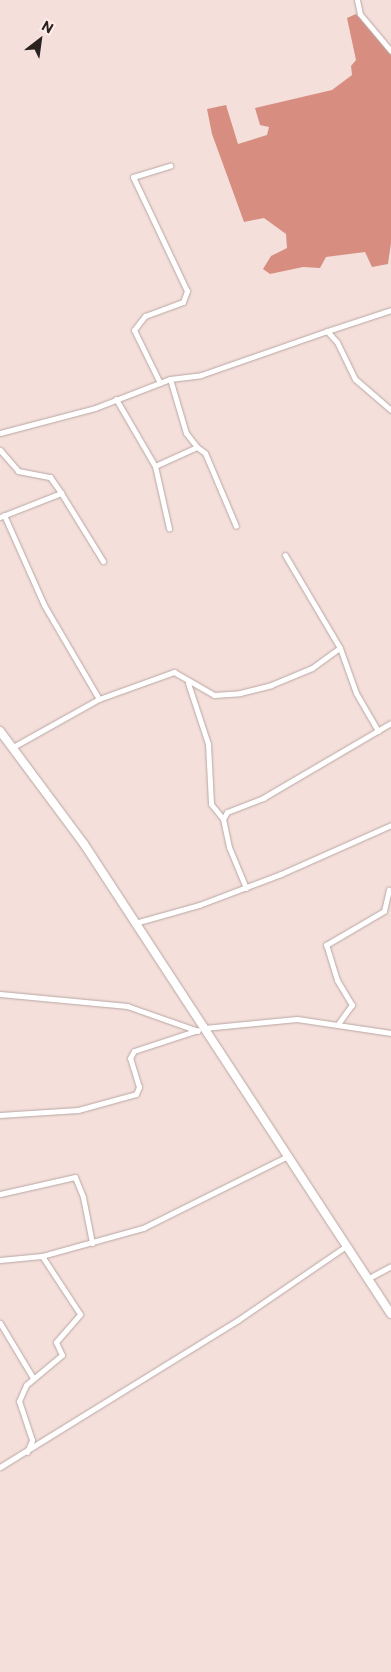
<!DOCTYPE html>
<html>
<head>
<meta charset="utf-8">
<style>
  body { margin:0 }
  #map { position:relative; width:391px; height:1672px; overflow:hidden; background:#f4dfdb; font-family:Commissioner,sans-serif }
  div>[style] { position:absolute }
  [style*='--x'] { left:calc(var(--x)*1px); top:calc(var(--y)*1px); width:calc(var(--w)*1px); rotate:calc(var(--a)*1deg) }
  .forest>* { inset:0; background:#d78e81 }
  .roads { filter:drop-shadow(0 0 1px #b9a6a2) drop-shadow(0 0 1px #b9a6a2) }
  .minor>* { height:5px; margin:-2.5px; padding:0 2.5px; transform-origin:2.5px; border-radius:2.5px; background:#fff }
  .secondary>* { height:8px; margin:-4px; padding:0 4px; transform-origin:4px; border-radius:4px; background:#fff }
  span { translate:-50% -50%; white-space:nowrap; text-align:center; line-height:1.15; -webkit-text-stroke:4.5px #feedea; paint-order:stroke }
  .north { position:absolute; left:15px; top:15px; width:50px; height:50px; -webkit-text-stroke:4px #feedea; paint-order:stroke; rotate:30deg; font-size:14px; font-weight:700; line-height:20px; text-align:center; color:#2a2221 }
  .north::after { content:''; display:block; margin:auto; width:18px; height:22px; background:#2a2221; clip-path:polygon(50% 0,100% 100%,50% 72%,0 100%) }
</style>
</head>
<body>
<div id="map">
  <div class="forest">
    <i style="clip-path:polygon(356px 14px,391px 55px,391px 243px,388px 264px,372px 267px,365px 252px,326px 257px,320px 268px,303px 267px,270px 274px,263px 269px,271px 256px,287px 248px,286px 234px,264px 218px,244px 222px,212px 134px,207px 109px,226px 105px,238px 144px,267px 135px,269px 127px,260px 125px,255px 108px,332px 90px,352px 75px,351px 66px,356px 60px,347px 18px)"></i>
  </div>
  <div class="roads">
    <div class="minor">
      <i style="--x:357;--y:0;--w:14;--a:78"></i>
      <i style="--x:360;--y:14;--w:48;--a:50"></i>
      <i style="--x:327;--y:331;--w:67;--a:-18.2"></i>
      <i style="--x:160;--y:383;--w:59;--a:-116.1"></i>
      <i style="--x:134;--y:330;--w:18;--a:-52"></i>
      <i style="--x:145;--y:316;--w:40;--a:-20.2"></i>
      <i style="--x:183;--y:302;--w:12;--a:-70"></i>
      <i style="--x:187;--y:291;--w:126;--a:-115.3"></i>
      <i style="--x:133;--y:177;--w:39;--a:-17"></i>
      <i style="--x:116;--y:399;--w:78;--a:59.8"></i>
      <i style="--x:155;--y:466;--w:64;--a:77.3"></i>
      <i style="--x:0;--y:433;--w:98;--a:-14.7"></i>
      <i style="--x:95;--y:408;--w:80;--a:-21.1"></i>
      <i style="--x:170;--y:379;--w:31;--a:-7"></i>
      <i style="--x:201;--y:375;--w:133;--a:-19.2"></i>
      <i style="--x:327;--y:331;--w:15;--a:48"></i>
      <i style="--x:337;--y:342;--w:41;--a:64.1"></i>
      <i style="--x:355;--y:379;--w:48;--a:40.7"></i>
      <i style="--x:197;--y:447;--w:10;--a:37"></i>
      <i style="--x:205;--y:453;--w:79;--a:67"></i>
      <i style="--x:0;--y:450;--w:28;--a:49"></i>
      <i style="--x:18;--y:471;--w:33;--a:11"></i>
      <i style="--x:50;--y:477;--w:19;--a:55"></i>
      <i style="--x:155;--y:466;--w:46;--a:-24.3"></i>
      <i style="--x:197;--y:447;--w:18;--a:-128"></i>
      <i style="--x:186;--y:433;--w:56;--a:-106.5"></i>
      <i style="--x:4;--y:515;--w:98;--a:66"></i>
      <i style="--x:44;--y:605;--w:109;--a:59.7"></i>
      <i style="--x:0;--y:517;--w:66;--a:-21.5"></i>
      <i style="--x:61;--y:493;--w:80;--a:58.3"></i>
      <i style="--x:285;--y:555;--w:108;--a:59.4"></i>
      <i style="--x:340;--y:648;--w:48;--a:70.4"></i>
      <i style="--x:356;--y:693;--w:44;--a:59.9"></i>
      <i style="--x:188;--y:683;--w:64;--a:71.8"></i>
      <i style="--x:208;--y:744;--w:60;--a:87.1"></i>
      <i style="--x:211;--y:804;--w:19;--a:51"></i>
      <i style="--x:13;--y:747;--w:98;--a:-29.2"></i>
      <i style="--x:99;--y:699;--w:80;--a:-19.8"></i>
      <i style="--x:174;--y:672;--w:46;--a:29.9"></i>
      <i style="--x:214;--y:695;--w:26;--a:-4"></i>
      <i style="--x:240;--y:693;--w:32;--a:-14"></i>
      <i style="--x:271;--y:685;--w:44;--a:-22.5"></i>
      <i style="--x:312;--y:668;--w:34;--a:-36"></i>
      <i style="--x:246;--y:888;--w:44;--a:-112.5"></i>
      <i style="--x:229;--y:847;--w:29;--a:-102"></i>
      <i style="--x:223;--y:819;--w:8;--a:-60"></i>
      <i style="--x:227;--y:812;--w:39;--a:-21"></i>
      <i style="--x:263;--y:798;--w:148;--a:-30.4"></i>
      <i style="--x:135;--y:923;--w:66;--a:-15.7"></i>
      <i style="--x:199;--y:905;--w:88;--a:-20.7"></i>
      <i style="--x:281;--y:874;--w:120;--a:-24"></i>
      <i style="--x:0;--y:994;--w:128;--a:5.4"></i>
      <i style="--x:127;--y:1006;--w:75;--a:19.4"></i>
      <i style="--x:338;--y:1024;--w:24;--a:-54"></i>
      <i style="--x:352;--y:1005;--w:29;--a:-121"></i>
      <i style="--x:337;--y:980;--w:37;--a:-107"></i>
      <i style="--x:326;--y:945;--w:67;--a:-30.4"></i>
      <i style="--x:384;--y:911;--w:22;--a:-77"></i>
      <i style="--x:204;--y:1028;--w:93;--a:-5.5"></i>
      <i style="--x:297;--y:1019;--w:95;--a:8.5"></i>
      <i style="--x:0;--y:1115;--w:78;--a:-3.7"></i>
      <i style="--x:78;--y:1110;--w:60;--a:-15.4"></i>
      <i style="--x:136;--y:1094;--w:8;--a:-67"></i>
      <i style="--x:139;--y:1087;--w:30;--a:-107"></i>
      <i style="--x:130;--y:1058;--w:8;--a:-60"></i>
      <i style="--x:134;--y:1051;--w:67;--a:-18.2"></i>
      <i style="--x:0;--y:1194;--w:77;--a:-12.8"></i>
      <i style="--x:75;--y:1177;--w:22;--a:68"></i>
      <i style="--x:83;--y:1197;--w:47;--a:78.9"></i>
      <i style="--x:0;--y:1260;--w:42;--a:-5.4"></i>
      <i style="--x:367;--y:1279;--w:27;--a:-28"></i>
      <i style="--x:0;--y:1323;--w:64;--a:59"></i>
      <i style="--x:27;--y:1452;--w:13;--a:-67"></i>
      <i style="--x:32;--y:1440;--w:41;--a:-108.4"></i>
      <i style="--x:19;--y:1401;--w:17;--a:-66"></i>
      <i style="--x:26;--y:1385;--w:47;--a:-39.8"></i>
      <i style="--x:62;--y:1355;--w:14;--a:-115"></i>
      <i style="--x:56;--y:1342;--w:37;--a:-49"></i>
      <i style="--x:80;--y:1314;--w:69;--a:-123.2"></i>
      <i style="--x:42;--y:1256;--w:105;--a:-15.5"></i>
      <i style="--x:143;--y:1228;--w:160;--a:-26.4"></i>
      <i style="--x:0;--y:1467;--w:280;--a:-31.7"></i>
      <i style="--x:238;--y:1320;--w:131;--a:-34.4"></i>
    </div>
    <div class="secondary">
      <i style="--x:0;--y:731;--w:141;--a:53.4"></i>
      <i style="--x:84;--y:844;--w:561;--a:56.85"></i>
    </div>
  </div>
  <div class="north">N</div>
</div>
</body>
</html>
